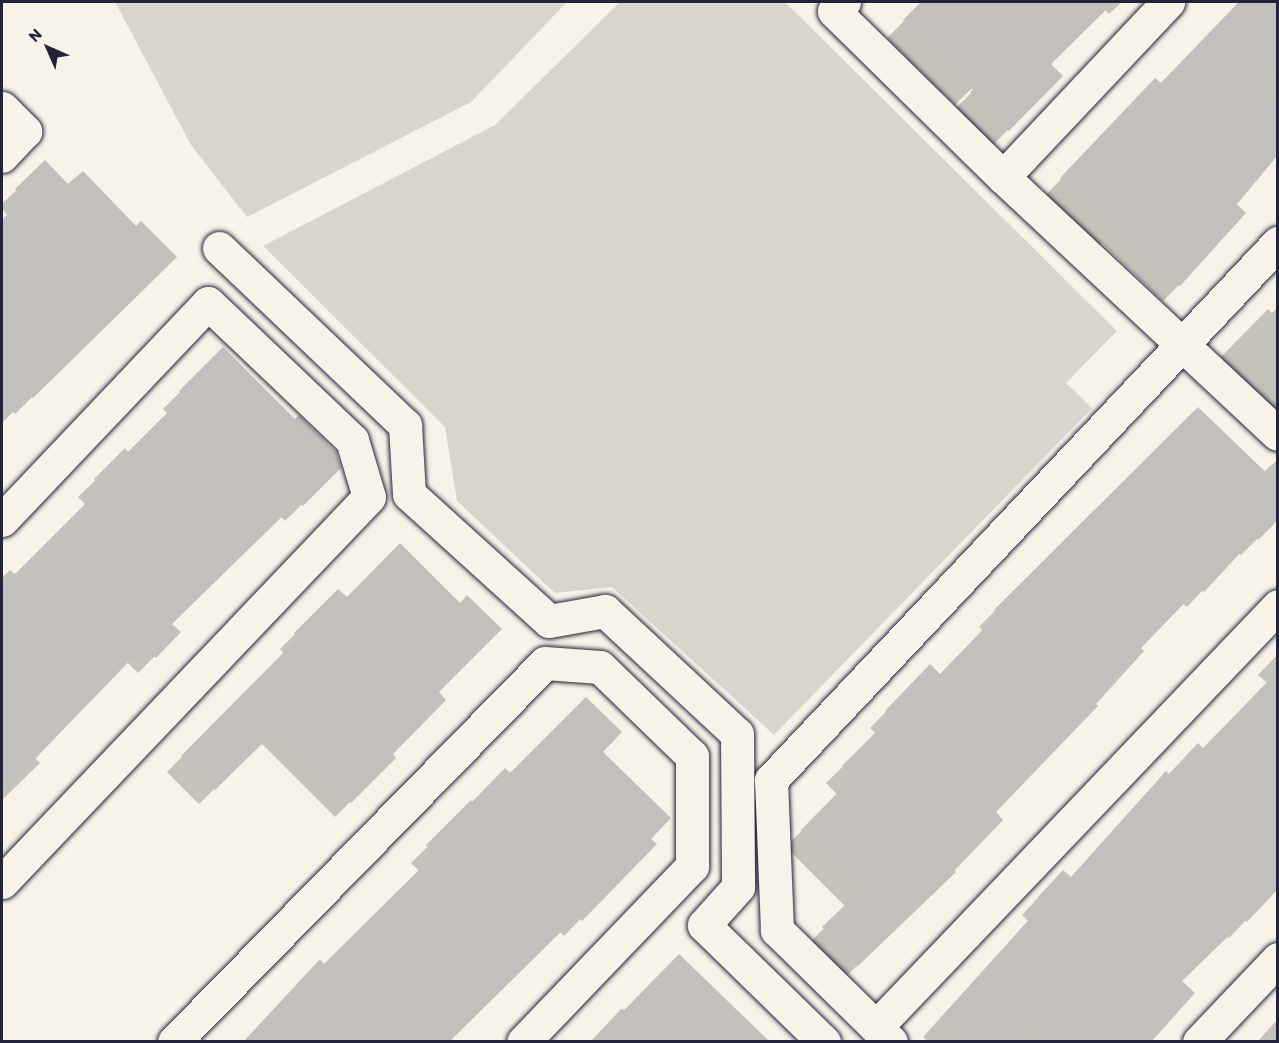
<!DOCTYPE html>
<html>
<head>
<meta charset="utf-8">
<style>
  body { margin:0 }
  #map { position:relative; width:1279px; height:1043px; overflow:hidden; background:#f7f3e8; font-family:Itim,sans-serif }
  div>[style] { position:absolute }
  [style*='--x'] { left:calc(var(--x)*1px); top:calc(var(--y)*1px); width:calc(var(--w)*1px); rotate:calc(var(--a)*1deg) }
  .green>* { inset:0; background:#d8d5cf }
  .shadow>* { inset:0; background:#0003 }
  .building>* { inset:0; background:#c2bfbd }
  .roads { filter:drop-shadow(0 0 2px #22223b) drop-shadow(0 0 2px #22223b) }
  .minor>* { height:33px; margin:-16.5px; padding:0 16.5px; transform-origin:16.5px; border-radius:16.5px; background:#f7f3e8 }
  span { translate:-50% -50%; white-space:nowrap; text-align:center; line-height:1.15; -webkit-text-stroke:4.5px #f7f3e8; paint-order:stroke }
  .frame { position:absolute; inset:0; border:3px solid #22223b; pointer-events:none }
  .north { position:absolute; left:18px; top:18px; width:60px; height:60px; -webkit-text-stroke:4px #f7f3e8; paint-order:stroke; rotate:315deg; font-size:16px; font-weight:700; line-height:24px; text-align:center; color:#22223b }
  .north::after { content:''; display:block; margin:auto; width:21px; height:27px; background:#22223b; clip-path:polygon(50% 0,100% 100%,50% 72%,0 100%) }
</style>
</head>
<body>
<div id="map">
  <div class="green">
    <i style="clip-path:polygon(115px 2px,567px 2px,471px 102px,247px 217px,191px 145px)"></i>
    <i style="clip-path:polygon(620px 2px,785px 2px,1117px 331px,1066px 383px,1092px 408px,774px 735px,612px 587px,555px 593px,457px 501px,445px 427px,263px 246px,495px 125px)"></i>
  </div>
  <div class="shadow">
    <i style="clip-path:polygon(923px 2px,1122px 2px,1109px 14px,1104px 9px,1049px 64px,1061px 76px,991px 147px,954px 110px,976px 88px,974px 86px,955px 105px,887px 38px)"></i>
    <i style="clip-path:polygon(1239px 2px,1278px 2px,1278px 153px,1235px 204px,1179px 285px,1163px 301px,1102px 243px,1098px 246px,1045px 196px,1139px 96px,1160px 84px)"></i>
    <i style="clip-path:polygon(45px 162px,68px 186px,136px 228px,175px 257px,15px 414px,12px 411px,2px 421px,2px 222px,8px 216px,2px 209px,2px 204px)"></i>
    <i style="clip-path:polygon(1278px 307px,1278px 415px,1221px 357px,1268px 309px,1272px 313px)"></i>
    <i style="clip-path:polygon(223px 349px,339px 468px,285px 521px,280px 516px,170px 624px,179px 632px,138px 673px,127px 662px,35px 758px,40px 763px,2px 800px,2px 578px,10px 570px,16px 575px,86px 505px,78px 497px,125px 451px,128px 454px,168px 414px,163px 409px)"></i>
    <i style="clip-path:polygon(1278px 459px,1278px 518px,1241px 555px,1238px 553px,1187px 607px,1182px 603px,1138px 648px,993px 812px,938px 888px,841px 981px,807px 945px,846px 907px,786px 847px,837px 794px,826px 783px,876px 734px,870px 728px,930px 667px,940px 676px,983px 631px,979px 627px,1094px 510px,1097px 513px,1264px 472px)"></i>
    <i style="clip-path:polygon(338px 591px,437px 692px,390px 754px,394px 758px,335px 817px,261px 743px,199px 804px,167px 772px,284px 654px,280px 649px)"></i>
    <i style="clip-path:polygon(1278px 654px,1278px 887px,1229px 938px,1227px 936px,1180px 981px,1193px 993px,1149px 1042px,928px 1042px,923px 1037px,1028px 921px,1022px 915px,1046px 889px,1070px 878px,1168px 775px,1202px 750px,1267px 683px,1258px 675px)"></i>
    <i style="clip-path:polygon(601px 752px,649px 839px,654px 844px,564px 936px,560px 932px,448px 1042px,245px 1042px,320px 962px,324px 966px,419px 871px,411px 863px,472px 803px,510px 775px)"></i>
    <i style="clip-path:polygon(621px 1009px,753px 1038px,757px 1042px,590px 1042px)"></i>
    <i style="clip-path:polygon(1278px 1019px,1278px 1042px,1257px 1042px)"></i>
  </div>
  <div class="building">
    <i style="clip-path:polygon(921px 2px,1114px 2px,1051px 64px,1063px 76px,1009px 131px,970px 92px,973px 90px,903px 20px)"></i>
    <i style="clip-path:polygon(1239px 2px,1278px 2px,1278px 65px,1259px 85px,1278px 103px,1278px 155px,1237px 204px,1246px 213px,1180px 286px,1119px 227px,1116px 231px,1060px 178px,1155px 78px,1161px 83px)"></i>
    <i style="clip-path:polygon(45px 160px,68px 184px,83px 171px,136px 226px,141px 221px,177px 257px,33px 398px,30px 395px,2px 423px,2px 220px,24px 198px,15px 189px)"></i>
    <i style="clip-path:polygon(223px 347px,295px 419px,299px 415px,336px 452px,341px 468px,303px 506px,298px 501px,172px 624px,181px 632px,156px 658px,144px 646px,2px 793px,2px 587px,102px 487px,94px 479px,125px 448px,128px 452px,184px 396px,179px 391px)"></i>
    <i style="clip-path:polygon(1198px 407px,1278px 484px,1278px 520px,1258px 540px,1255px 537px,1204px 592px,1200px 587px,1141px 648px,1144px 651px,1096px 704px,1098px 706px,996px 812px,1003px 820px,955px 870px,956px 872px,858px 966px,822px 927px,861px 890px,801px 830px,853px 777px,842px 766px,891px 717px,885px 711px,930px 664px,940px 674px,998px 614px,994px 610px)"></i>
    <i style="clip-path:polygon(400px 543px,460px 603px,467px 595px,502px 629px,439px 692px,446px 700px,393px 754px,396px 758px,351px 803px,277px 729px,215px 790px,181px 756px,298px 638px,294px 633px,338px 589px,347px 597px)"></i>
    <i style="clip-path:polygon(1278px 671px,1278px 889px,1247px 922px,1245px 920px,1182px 981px,1195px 993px,1152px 1041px,1052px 1041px,1029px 1023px,1012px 1041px,963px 1041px,939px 1020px,1044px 903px,1038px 897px,1063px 870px,1071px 877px,1166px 771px,1169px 774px,1198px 743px,1203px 748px)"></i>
    <i style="clip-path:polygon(586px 697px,622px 732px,603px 752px,671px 818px,651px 839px,657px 844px,582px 921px,577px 916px,450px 1041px,244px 1041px,320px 959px,324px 964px,435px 854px,426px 845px,471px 800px,472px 802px,505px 768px,510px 773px)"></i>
    <i style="clip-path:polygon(679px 954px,769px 1041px,594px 1041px)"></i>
  </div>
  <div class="roads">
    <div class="minor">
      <i style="--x:844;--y:2;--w:13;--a:138"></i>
      <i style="--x:834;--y:11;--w:237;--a:44.5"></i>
      <i style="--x:1003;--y:177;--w:376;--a:43.1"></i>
      <i style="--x:2;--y:108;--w:33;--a:45"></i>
      <i style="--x:25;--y:131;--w:34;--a:133"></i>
      <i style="--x:1003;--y:177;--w:241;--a:-46.7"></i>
      <i style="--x:219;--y:248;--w:257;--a:43.6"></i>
      <i style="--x:405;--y:425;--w:69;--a:86.7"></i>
      <i style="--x:409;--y:494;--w:189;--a:42.2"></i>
      <i style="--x:549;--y:621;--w:57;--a:-10.1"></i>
      <i style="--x:605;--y:611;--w:180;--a:43"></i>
      <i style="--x:737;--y:734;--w:153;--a:89.6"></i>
      <i style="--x:738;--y:887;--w:51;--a:131.8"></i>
      <i style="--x:704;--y:925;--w:168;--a:44.3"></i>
      <i style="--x:2;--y:520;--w:299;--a:-46.5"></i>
      <i style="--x:208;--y:303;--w:199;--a:43.6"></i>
      <i style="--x:352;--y:440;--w:59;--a:73.4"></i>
      <i style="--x:369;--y:497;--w:532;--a:133.63"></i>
      <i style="--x:876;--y:1027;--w:582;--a:-46.32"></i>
      <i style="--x:174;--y:1042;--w:530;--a:-45.61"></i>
      <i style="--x:545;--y:663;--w:55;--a:4.2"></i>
      <i style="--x:600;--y:667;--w:128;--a:44.1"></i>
      <i style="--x:692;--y:756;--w:110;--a:90"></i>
      <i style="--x:692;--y:866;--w:244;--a:133.8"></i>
      <i style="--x:891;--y:1042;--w:160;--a:-135.5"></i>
      <i style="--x:777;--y:930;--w:150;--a:-92.3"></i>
      <i style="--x:771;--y:780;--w:739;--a:-46.65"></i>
      <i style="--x:1199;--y:1042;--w:115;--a:-46.4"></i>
    </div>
  </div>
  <div class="frame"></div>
  <div class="north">N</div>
</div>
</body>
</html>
